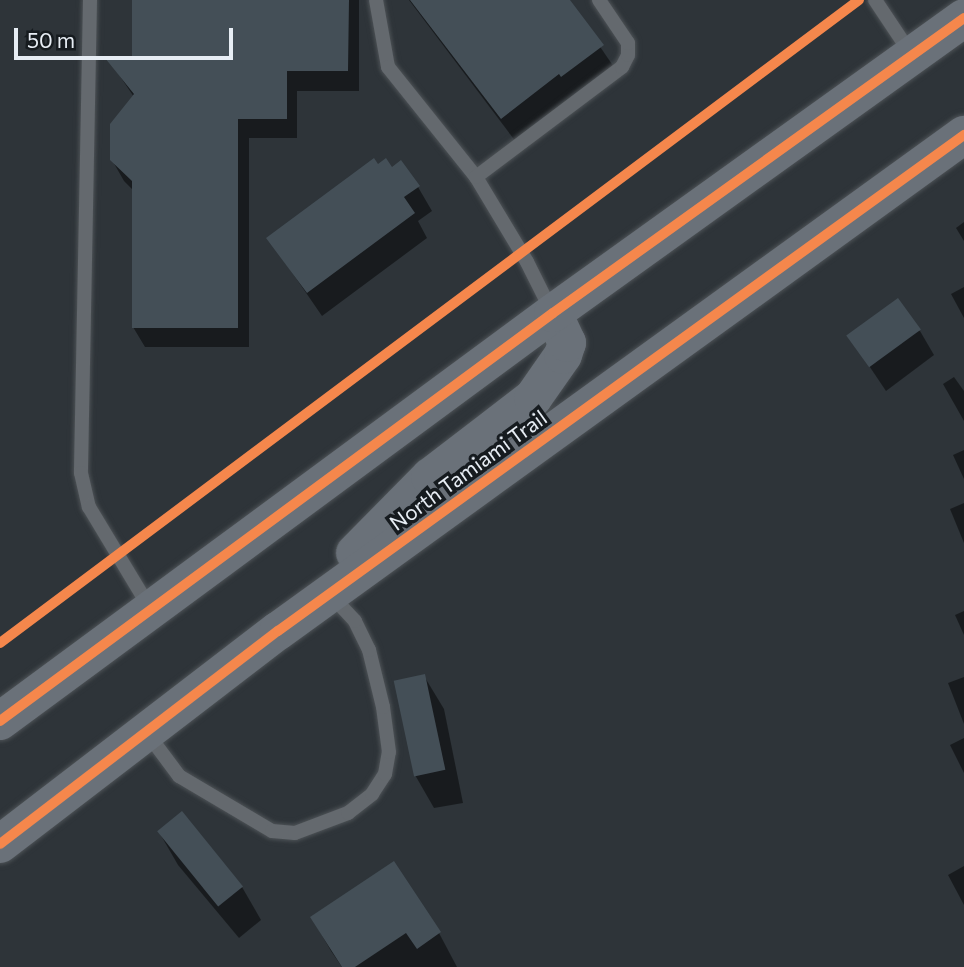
<!DOCTYPE html>
<html>
<head>
<meta charset="utf-8">
<style>
  body { margin:0 }
  #map { position:relative; width:964px; height:967px; overflow:hidden; background:#2e3439; font-family:Commissioner,sans-serif }
  div>[style] { position:absolute }
  [style*='--x'] { left:calc(var(--x)*1px); top:calc(var(--y)*1px); width:calc(var(--w)*1px); rotate:calc(var(--a)*1deg) }
  .shadow>* { inset:0; background:#0007 }
  .building>* { inset:0; background:#444f57; transform-origin:0 0 }
  .roads { filter:drop-shadow(0 0 2px #4d5256) drop-shadow(0 0 2px #4d5256) }
  .service>* { height:14px; margin:-7px; padding:0 7px; transform-origin:7px; border-radius:7px; background:#64696e }
  .primary>* { height:38px; margin:-19px; padding:0 19px; transform-origin:19px; border-radius:19px; background:#6a7179 }
  .cycleway>* { height:10px; margin:-5px; padding:0 5px; transform-origin:5px; border-radius:5px; background:#f5874c }
  span { translate:-50% -50%; white-space:nowrap; text-align:center; line-height:1.15; -webkit-text-stroke:7px #161b1f; paint-order:stroke }
  .street-label { font-size:21px; color:#e7edf4 }
  .scale { position:absolute; left:14px; top:28px; width:219px; height:32px; box-sizing:border-box; border:4px solid #e7edf4; border-top:0; padding-left:9px; font-size:21px; line-height:24px; white-space:nowrap; color:#e7edf4; -webkit-text-stroke:5px #161b1f; paint-order:stroke }
</style>
</head>
<body>
<div id="map">
  <div class="shadow">
    <i style="clip-path:polygon(133px 0,359px 0,359px 91px,297px 91px,297px 138px,249px 138px,249px 347px,145px 347px,133px 327px,133px 190px,124px 181px,112px 160px,134px 97px,111px 63px,133px 60px)"></i>
    <i style="clip-path:polygon(409px 0,568px 0,616px 70px,516px 142px)"></i>
    <i style="clip-path:polygon(378px 166px,392px 169px,418px 187px,432px 211px,418px 221px,427px 238px,322px 316px,269px 239px)"></i>
    <i style="clip-path:polygon(964px 222px,964px 241px,956px 228px)"></i>
    <i style="clip-path:polygon(964px 287px,964px 318px,951px 294px)"></i>
    <i style="clip-path:polygon(920px 331px,934px 355px,886px 391px,849px 336px)"></i>
    <i style="clip-path:polygon(954px 377px,964px 391px,964px 421px,943px 384px)"></i>
    <i style="clip-path:polygon(964px 450px,964px 479px,953px 455px)"></i>
    <i style="clip-path:polygon(964px 503px,964px 543px,950px 509px)"></i>
    <i style="clip-path:polygon(964px 611px,964px 635px,955px 615px)"></i>
    <i style="clip-path:polygon(424px 676px,444px 709px,463px 803px,434px 808px,415px 775px)"></i>
    <i style="clip-path:polygon(964px 677px,964px 724px,948px 683px)"></i>
    <i style="clip-path:polygon(964px 738px,964px 773px,950px 745px)"></i>
    <i style="clip-path:polygon(159px 832px,242px 887px,261px 920px,239px 938px,178px 865px)"></i>
    <i style="clip-path:polygon(393px 864px,439px 933px,457px 967px,342px 967px,331px 951px,312px 918px)"></i>
    <i style="clip-path:polygon(964px 866px,964px 905px,948px 875px)"></i>
  </div>
  <div class="building">
    <i style="clip-path:polygon(132px 0,349px 0,348px 71px,287px 71px,287px 119px,238px 119px,238px 328px,132px 328px,132px 181px,110px 160px,110px 124px,134px 94px,105px 58px,132px 58px)"></i>
    <i style="clip-path:polygon(410px 0,570px 0,604px 45px,561px 77px,559px 74px,501px 119px)"></i>
    <i style="clip-path:polygon(374px 158px,378px 164px,386px 158px,392px 167px,401px 160px,420px 186px,404px 197px,415px 213px,307px 293px,266px 238px)"></i>
    <i style="left:898px;top:298px;width:39px;height:64px;rotate:54deg"></i>
    <i style="left:425px;top:674px;width:98px;height:32px;rotate:78deg"></i>
    <i style="left:182px;top:811px;width:97px;height:32px;rotate:51deg"></i>
    <i style="clip-path:polygon(394px 861px,441px 932px,417px 949px,406px 933px,355px 967px,342px 967px,310px 917px)"></i>
  </div>
  <div class="roads">
    <div class="service">
      <i style="--x:90;--y:0;--w:473;--a:91.1"></i>
      <i style="--x:81;--y:473;--w:35;--a:77"></i>
      <i style="--x:89;--y:507;--w:118;--a:58.9"></i>
      <i style="--x:376;--y:0;--w:68;--a:79.8"></i>
      <i style="--x:388;--y:67;--w:141;--a:51.3"></i>
      <i style="--x:476;--y:177;--w:99;--a:59"></i>
      <i style="--x:527;--y:262;--w:56;--a:63.4"></i>
      <i style="--x:875;--y:0;--w:65;--a:56.3"></i>
      <i style="--x:476;--y:177;--w:183;--a:-37"></i>
      <i style="--x:622;--y:67;--w:13;--a:-63"></i>
      <i style="--x:628;--y:55;--w:12;--a:-90"></i>
      <i style="--x:628;--y:43;--w:52;--a:-124"></i>
      <i style="--x:147;--y:733;--w:54;--a:53.3"></i>
      <i style="--x:179;--y:776;--w:108;--a:30.6"></i>
      <i style="--x:272;--y:831;--w:23;--a:5"></i>
      <i style="--x:295;--y:833;--w:57;--a:-20.7"></i>
      <i style="--x:348;--y:813;--w:31;--a:-38"></i>
      <i style="--x:372;--y:794;--w:24;--a:-57"></i>
      <i style="--x:385;--y:774;--w:22;--a:-80"></i>
      <i style="--x:389;--y:752;--w:45;--a:-97.6"></i>
      <i style="--x:383;--y:707;--w:59;--a:-103.8"></i>
      <i style="--x:369;--y:650;--w:32;--a:-116"></i>
      <i style="--x:355;--y:621;--w:37;--a:-133"></i>
    </div>
    <div class="primary">
      <i style="--x:355;--y:553;--w:107;--a:-45.4"></i>
      <i style="--x:430;--y:477;--w:130;--a:-37.5"></i>
      <i style="--x:533;--y:398;--w:52;--a:-55.1"></i>
      <i style="--x:563;--y:355;--w:13;--a:-72"></i>
      <i style="--x:567;--y:343;--w:33;--a:-115"></i>
      <i style="--x:0;--y:721;--w:687;--a:-36.42"></i>
      <i style="--x:553;--y:313;--w:506;--a:-35.67"></i>
      <i style="--x:0;--y:844;--w:350;--a:-37.5"></i>
      <i style="--x:278;--y:631;--w:847;--a:-35.87"></i>
    </div>
  </div>
  <div class="cycleway">
    <i style="--x:0;--y:643;--w:1073;--a:-36.82"></i>
    <i style="--x:0;--y:721;--w:687;--a:-36.42"></i>
    <i style="--x:553;--y:313;--w:506;--a:-35.67"></i>
    <i style="--x:0;--y:844;--w:350;--a:-37.5"></i>
    <i style="--x:278;--y:631;--w:847;--a:-35.87"></i>
  </div>
  <div class="street-label">
    <span style="left:468px;top:470px;rotate:-36deg">North Tamiami Trail</span>
  </div>
  <div class="scale">50 m</div>
</div>
</body>
</html>
